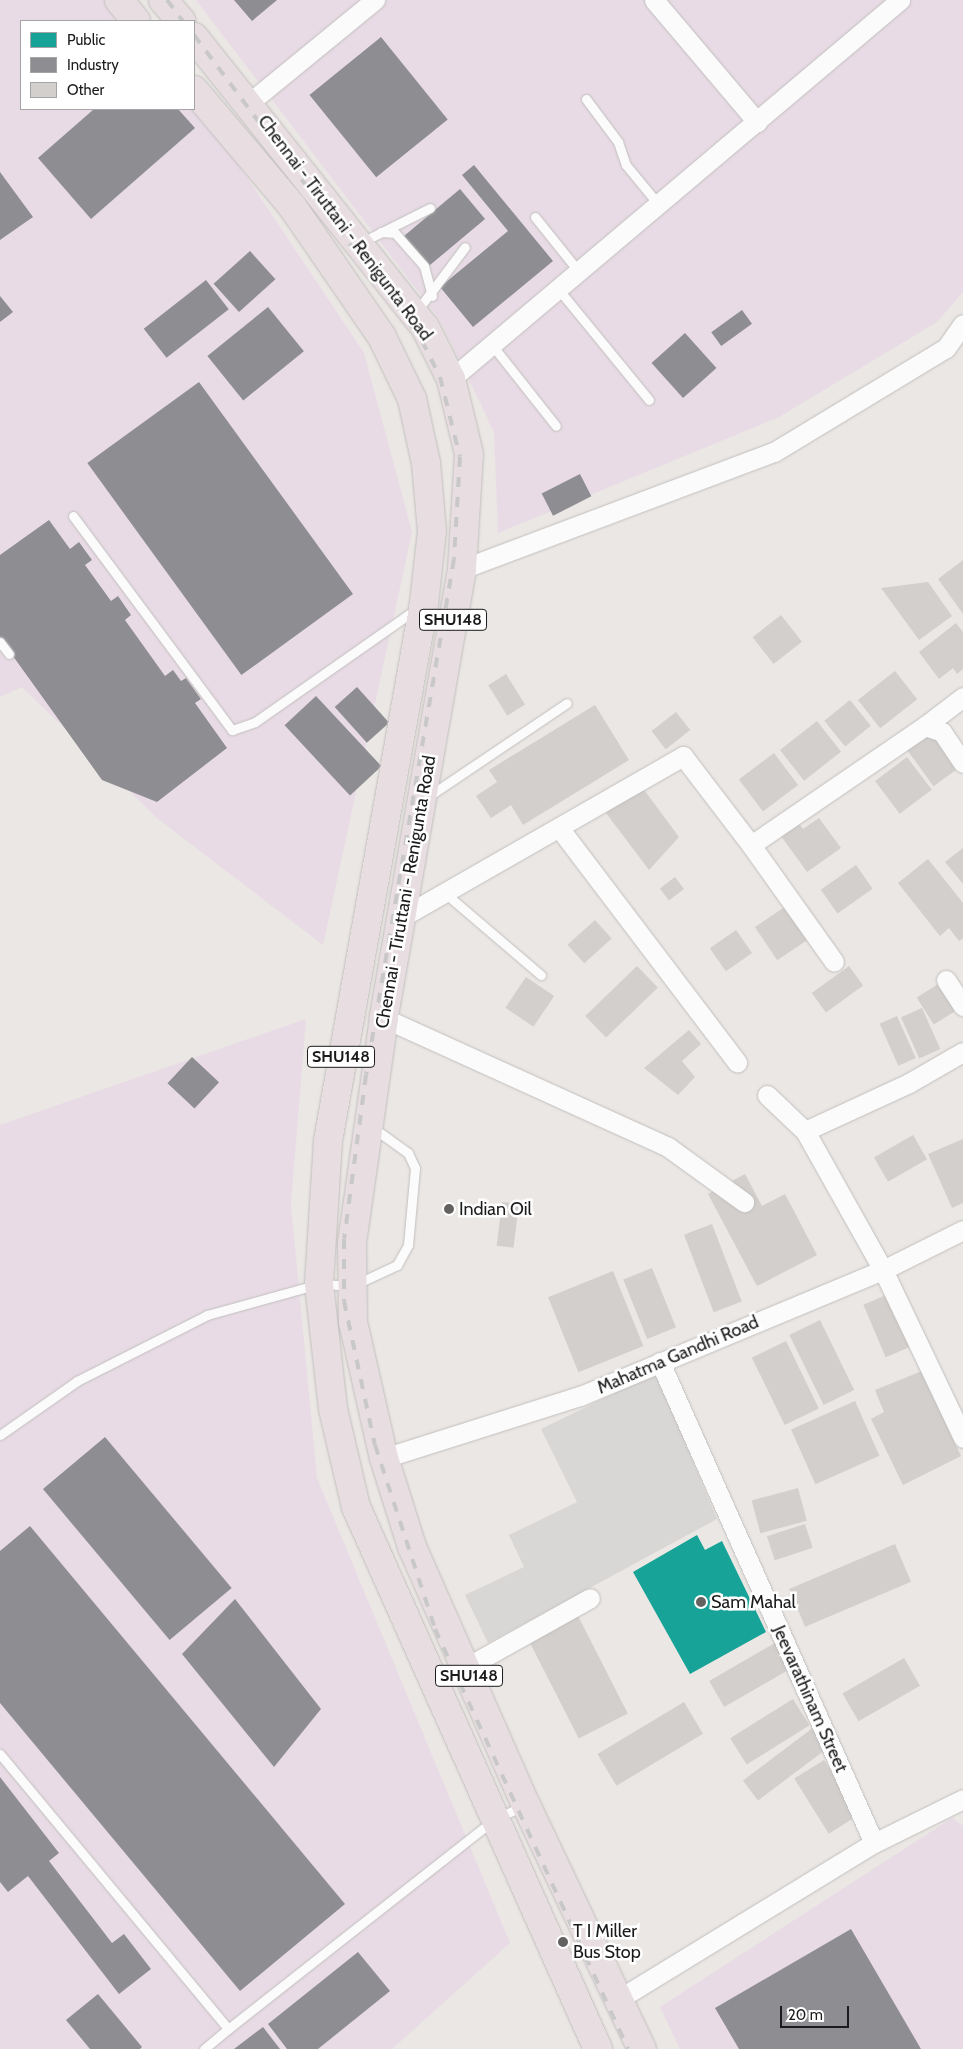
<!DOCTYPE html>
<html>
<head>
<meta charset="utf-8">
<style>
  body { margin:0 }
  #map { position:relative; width:963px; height:2049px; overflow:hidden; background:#eae7e4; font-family:Cabin,sans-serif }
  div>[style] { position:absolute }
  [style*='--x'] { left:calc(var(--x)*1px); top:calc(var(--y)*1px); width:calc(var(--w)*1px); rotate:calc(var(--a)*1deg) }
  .residential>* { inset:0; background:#d9d7d5 }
  .industrial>* { inset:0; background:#e8dbe5 }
  .public>* { inset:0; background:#17a398 }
  .industry>* { inset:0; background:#8d8d92; transform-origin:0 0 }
  .building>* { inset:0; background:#d2cfcc; transform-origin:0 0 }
  .roads { filter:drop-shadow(0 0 1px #c1bfbe) drop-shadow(0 0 1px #c1bfbe) }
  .lane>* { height:9px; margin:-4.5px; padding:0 4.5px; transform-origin:4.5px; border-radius:4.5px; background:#fcfbfb }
  .street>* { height:19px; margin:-9.5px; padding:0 9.5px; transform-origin:9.5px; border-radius:9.5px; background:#fcfbfb }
  .highway>* { height:28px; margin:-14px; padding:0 14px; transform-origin:14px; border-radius:14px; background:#e8dde1 }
  .rail>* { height:4px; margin-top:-2px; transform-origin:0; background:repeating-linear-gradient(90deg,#c9c8c8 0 10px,transparent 0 20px) }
  .dots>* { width:14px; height:14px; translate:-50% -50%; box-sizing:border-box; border:2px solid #fff; border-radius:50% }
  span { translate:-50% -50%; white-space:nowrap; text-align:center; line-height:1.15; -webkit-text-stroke:5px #fff; paint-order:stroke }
  .shield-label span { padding:1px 4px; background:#fff; border:1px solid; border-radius:4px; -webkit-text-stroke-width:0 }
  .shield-label { font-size:16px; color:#1b1b1b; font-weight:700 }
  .street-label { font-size:18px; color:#1b1b1b }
  .poi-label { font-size:18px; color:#1b1b1b }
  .left { translate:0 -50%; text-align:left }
  .legend { position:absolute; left:20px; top:20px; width:175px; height:90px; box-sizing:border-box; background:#fff; border:1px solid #a4a4a4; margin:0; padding:6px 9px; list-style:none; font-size:15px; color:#1b1b1b }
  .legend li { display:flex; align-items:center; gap:10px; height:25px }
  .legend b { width:25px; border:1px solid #a4a4a4 }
  .scale { position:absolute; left:780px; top:2006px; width:69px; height:22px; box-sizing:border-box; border:2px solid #1b1b1b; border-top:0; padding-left:6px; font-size:15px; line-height:18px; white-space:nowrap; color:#1b1b1b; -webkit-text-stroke:4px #fff; paint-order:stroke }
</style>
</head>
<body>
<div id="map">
  <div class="residential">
    <i style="clip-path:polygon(656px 1373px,717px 1519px,488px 1643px,465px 1595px,524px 1567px,509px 1535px,577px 1502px,541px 1429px)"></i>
  </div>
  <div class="industrial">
    <i style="clip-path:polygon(0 0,104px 0,122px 21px,21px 21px,21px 109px,194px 109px,228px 149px,364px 353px,412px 532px,323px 945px,158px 819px,22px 687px,0 697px)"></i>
    <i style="clip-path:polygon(196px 0,963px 0,963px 292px,937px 322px,779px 417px,498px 533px,494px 432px,440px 320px)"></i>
    <i style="clip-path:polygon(306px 1019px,291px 1204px,317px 1478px,510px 1943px,392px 2049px,0 2049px,0 1125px)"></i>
    <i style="clip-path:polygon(952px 1818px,963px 1826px,963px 2049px,680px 2049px,660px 2007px)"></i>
  </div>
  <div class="public">
    <i style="clip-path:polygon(697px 1535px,705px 1550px,722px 1541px,766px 1632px,690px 1674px,633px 1572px)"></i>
  </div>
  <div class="industry">
    <i style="clip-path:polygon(234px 0,277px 0,252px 21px)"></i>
    <i style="left:381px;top:37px;width:106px;height:92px;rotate:51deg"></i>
    <i style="clip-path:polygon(94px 109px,178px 109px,195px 128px,91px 219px,38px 158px)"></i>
    <i style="clip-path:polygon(474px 165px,553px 261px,473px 327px,440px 287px,508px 231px,462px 175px)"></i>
    <i style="clip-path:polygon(0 172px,33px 217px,0 240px)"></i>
    <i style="left:460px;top:189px;width:39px;height:75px;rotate:50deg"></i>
    <i style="left:250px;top:251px;width:38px;height:49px;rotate:48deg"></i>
    <i style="left:206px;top:280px;width:37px;height:79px;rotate:52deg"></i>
    <i style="clip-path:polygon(0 296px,13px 312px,0 322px)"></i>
    <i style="left:268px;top:307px;width:57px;height:78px;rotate:51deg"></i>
    <i style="left:742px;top:310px;width:17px;height:38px;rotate:54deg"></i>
    <i style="left:685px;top:333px;width:47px;height:45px;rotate:48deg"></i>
    <i style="left:199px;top:382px;width:262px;height:138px;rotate:54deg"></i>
    <i style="left:580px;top:474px;width:25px;height:43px;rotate:63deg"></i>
    <i style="clip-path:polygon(49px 520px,70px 549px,79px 542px,92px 560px,85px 565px,111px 601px,118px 596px,131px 615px,125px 620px,165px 676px,173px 670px,181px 681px,186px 678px,201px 699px,195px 703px,227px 748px,157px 802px,102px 780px,0 638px,0 555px)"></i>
    <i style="left:357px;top:687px;width:48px;height:30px;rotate:48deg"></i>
    <i style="left:316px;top:696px;width:96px;height:43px;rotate:47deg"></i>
    <i style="left:192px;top:1057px;width:37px;height:36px;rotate:43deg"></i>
    <i style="left:105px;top:1437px;width:197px;height:81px;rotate:50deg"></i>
    <i style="clip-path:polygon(30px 1526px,345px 1904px,240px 1991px,0 1703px,0 1551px)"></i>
    <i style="clip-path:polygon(235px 1599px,321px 1709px,274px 1767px,182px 1654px)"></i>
    <i style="clip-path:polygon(0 1777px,59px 1853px,49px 1861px,112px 1943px,124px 1934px,151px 1969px,119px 1994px,28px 1876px,8px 1892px,0 1882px)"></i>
    <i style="clip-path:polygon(851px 1929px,921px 2049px,739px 2049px,715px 2008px)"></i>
    <i style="clip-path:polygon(358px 1952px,390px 1991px,318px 2049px,287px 2049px,268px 2024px)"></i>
    <i style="clip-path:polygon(98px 1994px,142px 2047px,140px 2049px,90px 2049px,66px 2020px)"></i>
    <i style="clip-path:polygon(263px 2027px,280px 2049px,234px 2049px)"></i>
  </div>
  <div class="building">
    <i style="clip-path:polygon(963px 560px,963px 614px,938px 579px)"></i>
    <i style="clip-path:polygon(928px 582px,952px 616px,919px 640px,881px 588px)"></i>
    <i style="left:781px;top:615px;width:34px;height:36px;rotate:52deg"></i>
    <i style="clip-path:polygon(956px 623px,963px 632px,963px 669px,957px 674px,953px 668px,939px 679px,919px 652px)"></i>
    <i style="left:895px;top:671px;width:36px;height:47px;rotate:52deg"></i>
    <i style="left:506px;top:674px;width:36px;height:21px;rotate:58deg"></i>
    <i style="left:850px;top:700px;width:33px;height:33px;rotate:51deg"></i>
    <i style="clip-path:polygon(595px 705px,629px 760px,523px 825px,511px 805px,491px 818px,476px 796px,497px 782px,489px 770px)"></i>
    <i style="left:676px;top:712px;width:23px;height:31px;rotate:52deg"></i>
    <i style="left:817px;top:721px;width:39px;height:47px;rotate:52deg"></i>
    <i style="left:934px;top:729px;width:46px;height:34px;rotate:54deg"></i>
    <i style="left:774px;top:753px;width:40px;height:44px;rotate:53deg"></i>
    <i style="left:907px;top:757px;width:41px;height:40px;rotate:53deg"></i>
    <i style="clip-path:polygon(642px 787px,679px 837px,649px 870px,606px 813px)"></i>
    <i style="clip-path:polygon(794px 817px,803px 829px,819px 818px,841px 848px,807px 872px,776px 829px)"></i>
    <i style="clip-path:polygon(963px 848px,963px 884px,945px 862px)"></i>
    <i style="clip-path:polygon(928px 859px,963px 903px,963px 938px,959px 941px,949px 928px,940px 936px,898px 883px)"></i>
    <i style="left:856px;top:865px;width:29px;height:43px;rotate:55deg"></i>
    <i style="left:675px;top:877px;width:15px;height:19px;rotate:53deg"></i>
    <i style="left:798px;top:898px;width:40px;height:52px;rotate:56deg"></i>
    <i style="left:595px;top:920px;width:25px;height:37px;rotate:48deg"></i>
    <i style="left:736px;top:930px;width:28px;height:32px;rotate:55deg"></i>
    <i style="left:637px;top:966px;width:30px;height:72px;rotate:46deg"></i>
    <i style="left:849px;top:966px;width:24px;height:46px;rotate:54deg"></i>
    <i style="left:526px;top:977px;width:34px;height:37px;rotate:34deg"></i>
    <i style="left:943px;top:981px;width:32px;height:31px;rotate:58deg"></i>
    <i style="left:922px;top:1008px;width:45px;height:23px;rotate:66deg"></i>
    <i style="left:897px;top:1016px;width:46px;height:19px;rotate:66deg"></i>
    <i style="clip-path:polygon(689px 1030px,701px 1044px,682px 1061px,695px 1077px,678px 1095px,644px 1068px)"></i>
    <i style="left:913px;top:1135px;width:28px;height:45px;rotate:60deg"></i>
    <i style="clip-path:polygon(963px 1139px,963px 1203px,952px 1208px,928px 1154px)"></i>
    <i style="clip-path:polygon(745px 1174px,762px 1206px,785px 1194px,817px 1255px,757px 1286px,708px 1194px)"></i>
    <i style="left:502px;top:1202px;width:17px;height:44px;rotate:7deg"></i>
    <i style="left:712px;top:1224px;width:83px;height:30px;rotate:69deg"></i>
    <i style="left:652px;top:1268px;width:64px;height:31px;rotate:68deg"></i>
    <i style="left:613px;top:1271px;width:81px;height:70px;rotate:68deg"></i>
    <i style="left:891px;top:1293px;width:57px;height:30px;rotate:67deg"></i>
    <i style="left:820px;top:1320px;width:78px;height:34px;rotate:64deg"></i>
    <i style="left:786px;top:1341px;width:75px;height:38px;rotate:64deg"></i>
    <i style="clip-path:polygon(922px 1371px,961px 1456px,903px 1485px,871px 1419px,884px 1412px,875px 1390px)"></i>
    <i style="left:855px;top:1401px;width:60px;height:70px;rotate:66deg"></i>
    <i style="left:798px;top:1488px;width:34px;height:48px;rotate:75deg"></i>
    <i style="left:805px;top:1524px;width:25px;height:40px;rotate:72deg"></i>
    <i style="left:895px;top:1544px;width:41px;height:115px;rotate:67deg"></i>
    <i style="left:576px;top:1612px;width:114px;height:55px;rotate:63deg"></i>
    <i style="left:775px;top:1643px;width:30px;height:76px;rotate:60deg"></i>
    <i style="left:904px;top:1658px;width:32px;height:71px;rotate:60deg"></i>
    <i style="left:793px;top:1699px;width:31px;height:74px;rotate:58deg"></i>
    <i style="left:684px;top:1702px;width:37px;height:101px;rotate:59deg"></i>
    <i style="left:814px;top:1727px;width:25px;height:89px;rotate:53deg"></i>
    <i style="left:824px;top:1760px;width:65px;height:35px;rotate:58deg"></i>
  </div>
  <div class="roads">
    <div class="lane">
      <i style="--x:586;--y:99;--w:54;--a:53.3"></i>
      <i style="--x:618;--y:142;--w:24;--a:71"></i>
      <i style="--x:626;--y:165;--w:52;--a:50.5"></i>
      <i style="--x:535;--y:217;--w:70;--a:51.3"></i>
      <i style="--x:381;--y:232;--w:14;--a:4"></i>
      <i style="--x:395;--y:233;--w:44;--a:48.7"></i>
      <i style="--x:424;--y:266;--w:31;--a:75"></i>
      <i style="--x:362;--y:242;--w:76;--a:-26.6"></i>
      <i style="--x:559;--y:290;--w:142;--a:50.7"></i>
      <i style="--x:416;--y:312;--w:81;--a:-53"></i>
      <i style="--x:492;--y:345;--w:103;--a:51.7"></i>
      <i style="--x:73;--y:516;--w:267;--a:53.4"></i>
      <i style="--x:232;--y:730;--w:24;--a:-19"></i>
      <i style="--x:255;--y:722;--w:199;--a:-35"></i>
      <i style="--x:0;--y:642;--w:15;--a:53"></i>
      <i style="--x:429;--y:796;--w:166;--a:-34"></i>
      <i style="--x:446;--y:894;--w:125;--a:40.5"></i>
      <i style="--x:0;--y:1435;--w:94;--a:-35"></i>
      <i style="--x:77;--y:1381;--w:146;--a:-26.9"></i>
      <i style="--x:207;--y:1315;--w:116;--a:-15.5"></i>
      <i style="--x:319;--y:1284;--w:33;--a:3"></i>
      <i style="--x:352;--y:1286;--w:50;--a:-25"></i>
      <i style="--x:397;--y:1265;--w:23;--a:-61"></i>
      <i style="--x:408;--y:1245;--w:77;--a:-84.8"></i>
      <i style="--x:415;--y:1168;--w:17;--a:-115"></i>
      <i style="--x:408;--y:1153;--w:44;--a:-144.2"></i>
      <i style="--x:0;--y:1754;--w:357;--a:50.3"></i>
      <i style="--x:228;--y:2029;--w:340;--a:-38.2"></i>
      <i style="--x:495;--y:1819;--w:31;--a:-25"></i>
      <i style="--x:204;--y:2049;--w:31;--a:-40"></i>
    </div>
    <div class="street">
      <i style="--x:654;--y:0;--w:160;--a:49.8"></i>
      <i style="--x:249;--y:103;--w:163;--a:-39.3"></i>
      <i style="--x:451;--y:379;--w:588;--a:-40.17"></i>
      <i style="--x:462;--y:569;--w:333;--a:-20.6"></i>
      <i style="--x:774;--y:452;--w:201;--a:-31.2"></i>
      <i style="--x:946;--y:348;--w:29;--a:-55"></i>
      <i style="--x:925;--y:726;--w:48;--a:-37.3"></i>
      <i style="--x:560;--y:829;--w:293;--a:52.8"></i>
      <i style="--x:751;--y:845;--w:143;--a:54.6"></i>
      <i style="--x:402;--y:917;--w:324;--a:-29.8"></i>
      <i style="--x:683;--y:756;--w:112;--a:52.6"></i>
      <i style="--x:751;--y:845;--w:211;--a:-34.4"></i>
      <i style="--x:925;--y:726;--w:18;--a:19"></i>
      <i style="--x:942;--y:732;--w:37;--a:56"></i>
      <i style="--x:946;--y:980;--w:31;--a:57"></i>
      <i style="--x:384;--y:1018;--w:312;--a:24.4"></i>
      <i style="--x:668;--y:1147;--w:94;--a:35.9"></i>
      <i style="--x:767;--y:1095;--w:52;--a:43.5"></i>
      <i style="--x:805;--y:1131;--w:159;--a:60.7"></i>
      <i style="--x:883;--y:1270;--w:186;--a:64.5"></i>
      <i style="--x:805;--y:1131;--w:115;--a:-24.8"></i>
      <i style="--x:909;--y:1083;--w:62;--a:-29.9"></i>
      <i style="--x:660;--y:1362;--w:526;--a:66.02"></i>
      <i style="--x:384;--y:1458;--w:206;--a:-17.6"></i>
      <i style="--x:580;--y:1396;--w:328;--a:-22.6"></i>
      <i style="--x:883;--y:1270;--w:89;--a:-26.6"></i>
      <i style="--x:465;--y:1668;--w:143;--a:-29.2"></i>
      <i style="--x:619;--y:1999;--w:299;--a:-31.5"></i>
      <i style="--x:874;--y:1843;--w:99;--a:-26.3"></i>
    </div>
    <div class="highway">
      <i style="--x:119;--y:0;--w:27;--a:51"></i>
      <i style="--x:163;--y:0;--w:28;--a:49"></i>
      <i style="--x:194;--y:37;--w:371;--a:51.5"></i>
      <i style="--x:425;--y:327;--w:58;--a:63.4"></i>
      <i style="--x:451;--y:379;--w:77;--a:76.5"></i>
      <i style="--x:469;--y:454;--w:115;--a:93.5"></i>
      <i style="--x:462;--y:569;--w:456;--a:99.9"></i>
      <i style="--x:384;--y:1018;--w:227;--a:98.1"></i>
      <i style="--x:352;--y:1243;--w:79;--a:89.3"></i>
      <i style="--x:353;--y:1322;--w:139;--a:77.2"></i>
      <i style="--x:384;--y:1458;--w:93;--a:72.5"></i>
      <i style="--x:412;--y:1547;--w:282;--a:66.2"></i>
      <i style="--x:526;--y:1805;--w:270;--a:64.6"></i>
      <i style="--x:194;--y:90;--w:152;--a:49.8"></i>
      <i style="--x:292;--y:206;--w:159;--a:55.5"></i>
      <i style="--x:382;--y:337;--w:69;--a:64.2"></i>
      <i style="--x:412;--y:399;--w:66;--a:77.7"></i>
      <i style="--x:426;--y:463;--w:68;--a:85"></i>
      <i style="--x:432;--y:531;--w:72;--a:96.3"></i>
      <i style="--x:424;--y:603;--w:546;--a:100.12"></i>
      <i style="--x:328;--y:1141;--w:143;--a:93.6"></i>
      <i style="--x:319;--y:1284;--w:126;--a:83.6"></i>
      <i style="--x:333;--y:1409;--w:101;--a:76.8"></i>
      <i style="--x:356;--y:1507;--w:594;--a:65.94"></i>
    </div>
  </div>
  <div class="rail">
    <i style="--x:167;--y:0;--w:26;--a:53"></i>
    <i style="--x:194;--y:35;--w:382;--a:53.3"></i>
    <i style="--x:422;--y:341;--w:40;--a:63.4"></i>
    <i style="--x:440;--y:377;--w:82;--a:76"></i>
    <i style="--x:460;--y:457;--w:102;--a:93.4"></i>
    <i style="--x:454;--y:559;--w:523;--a:99.68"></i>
    <i style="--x:366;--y:1075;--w:165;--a:97.6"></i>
    <i style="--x:344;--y:1239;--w:62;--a:90"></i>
    <i style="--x:344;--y:1301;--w:147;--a:77.9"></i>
    <i style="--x:375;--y:1445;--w:194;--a:71.9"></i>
    <i style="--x:435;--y:1629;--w:462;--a:65.3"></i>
  </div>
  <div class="dots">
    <i style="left:449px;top:1209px;background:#636261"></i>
    <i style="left:701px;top:1602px;background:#636261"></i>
    <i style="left:563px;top:1942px;background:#636261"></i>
  </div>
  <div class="shield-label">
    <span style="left:453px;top:620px">SHU148</span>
    <span style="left:341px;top:1057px">SHU148</span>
    <span style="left:469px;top:1676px">SHU148</span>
  </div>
  <div class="street-label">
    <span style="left:345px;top:228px;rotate:53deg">Chennai - Tiruttani - Renigunta Road</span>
    <span style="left:406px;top:892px;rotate:-80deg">Chennai - Tiruttani - Renigunta Road</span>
    <span style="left:678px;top:1355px;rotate:-23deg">Mahatma Gandhi Road</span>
    <span style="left:810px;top:1699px;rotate:66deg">Jeevarathinam Street</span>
  </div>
  <div class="poi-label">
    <span class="left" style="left:459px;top:1209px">Indian Oil</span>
    <span class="left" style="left:711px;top:1602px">Sam Mahal</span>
    <span class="left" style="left:573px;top:1942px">T I Miller<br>Bus Stop</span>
  </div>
  <ul class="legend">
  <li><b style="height:14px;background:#17a398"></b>Public</li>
  <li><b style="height:14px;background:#8d8d92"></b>Industry</li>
  <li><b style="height:14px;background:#d2cfcc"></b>Other</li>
  </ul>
  <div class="scale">20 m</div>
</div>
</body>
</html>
